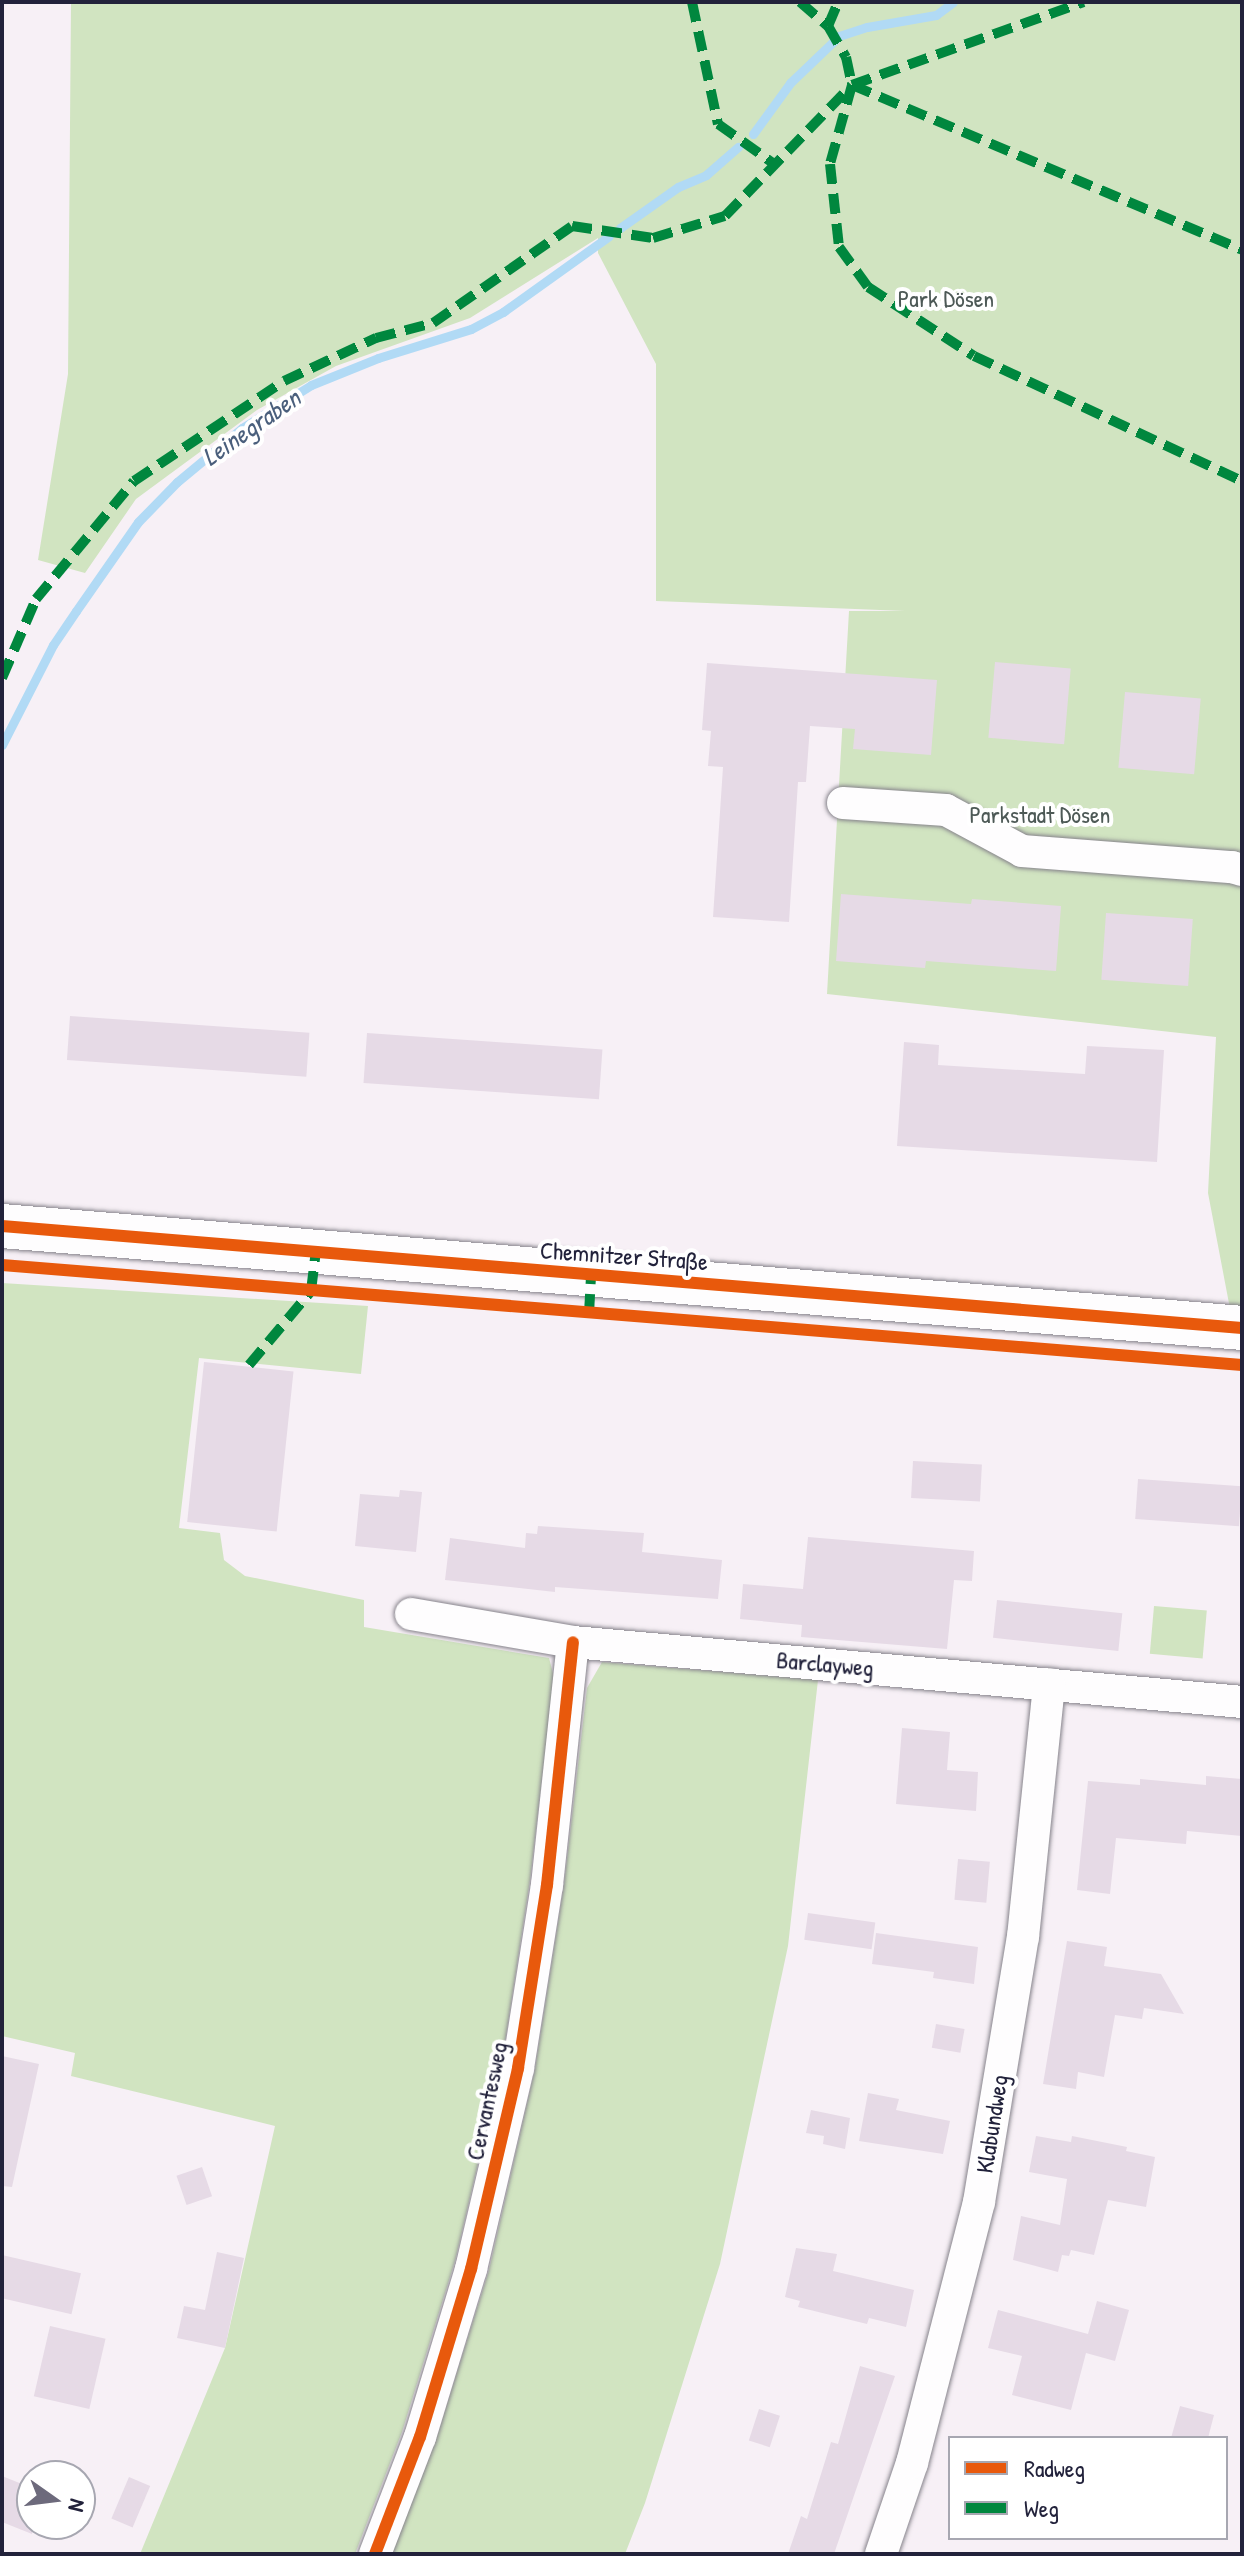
<!DOCTYPE html>
<html>
<head>
<meta charset="utf-8">
<style>
  body { margin:0 }
  #map { position:relative; width:1244px; height:2556px; overflow:hidden; background:#f7f0f6; font-family:"Patrick Hand",sans-serif }
  div>[style] { position:absolute }
  [style*='--x'] { left:calc(var(--x)*1px); top:calc(var(--y)*1px); width:calc(var(--w)*1px); rotate:calc(var(--a)*1deg) }
  .green>* { inset:0; background:#d1e4c1; transform-origin:0 0 }
  .stream>* { height:9px; margin:-4.5px; padding:0 4.5px; transform-origin:4.5px; border-radius:4.5px; background:#b1daf5 }
  .building>* { inset:0; background:#e6dae6; transform-origin:0 0 }
  .roads { filter:drop-shadow(0 0 2px #86838b) drop-shadow(0 0 2px #86838b) }
  .street>* { height:32px; margin:-16px; padding:0 16px; transform-origin:16px; border-radius:16px; background:#fefdfe }
  .secondary>* { height:44px; margin:-22px; padding:0 22px; transform-origin:22px; border-radius:22px; background:#fefdfe }
  .quiet>* { height:10px; margin-top:-5px; transform-origin:0; background:repeating-linear-gradient(90deg,#00873e 0 20px,transparent 0 30px) }
  .cycleway>* { height:12px; margin:-6px; padding:0 6px; transform-origin:6px; border-radius:6px; background:#e8590c }
  span { translate:-50% -50%; white-space:nowrap; text-align:center; line-height:1.15; -webkit-text-stroke:8px #fff; paint-order:stroke }
  .park-label { font-size:24px; color:#4d5956 }
  .street-label { font-size:24px; color:#22223b }
  .water-label { font-size:26px; color:#4a5f7c; font-style:italic }
  .frame { position:absolute; inset:0; border:4px solid #22223b; pointer-events:none }
  .legend { position:absolute; left:948px; top:2436px; width:280px; height:104px; box-sizing:border-box; background:#fff; border:2px solid #a7a7b1; margin:0; padding:10px 14px; list-style:none; font-size:24px; color:#22223b }
  .legend li { display:flex; align-items:center; gap:16px; height:40px }
  .legend b { width:40px; border:2px solid #a7a7b1 }
  .north { position:absolute; left:16px; top:2460px; width:80px; height:80px; box-sizing:border-box; background:#fff; border:2px solid #a7a7b1; border-radius:50%; rotate:104deg; font-size:22px; font-weight:700; line-height:32px; text-align:center; color:#22223b }
  .north::after { content:''; display:block; margin:auto; width:28px; height:36px; background:#6d6a7c; clip-path:polygon(50% 0,100% 100%,50% 72%,0 100%) }
</style>
</head>
<body>
<div id="map">
  <div class="green">
    <i style="clip-path:polygon(71px 2px,1242px 2px,1242px 1315px,1231px 1314px,1208px 1193px,1216px 1037px,827px 994px,849px 611px,905px 611px,656px 601px,656px 364px,598px 253px,598px 238px,470px 318px,336px 366px,257px 410px,136px 499px,85px 573px,38px 560px,68px 374px)"></i>
    <i style="clip-path:polygon(2px 1283px,368px 1306px,361px 1374px,199px 1358px,179px 1528px,220px 1533px,224px 1560px,245px 1576px,364px 1600px,364px 1627px,549px 1658px,554px 1677px,530px 1880px,502px 2062px,455px 2261px,402px 2432px,355px 2554px,140px 2554px,225px 2348px,275px 2126px,71px 2076px,75px 2053px,2px 2036px)"></i>
    <i style="left:1154px;top:1606px;width:53px;height:48px;rotate:5deg"></i>
    <i style="clip-path:polygon(602px 1662px,818px 1680px,788px 1946px,720px 2264px,645px 2503px,625px 2554px,391px 2554px,435px 2443px,489px 2270px,535px 2069px,564px 1885px,587px 1688px)"></i>
  </div>
  <div class="stream">
    <i style="--x:753;--y:134;--w:63;--a:-54"></i>
    <i style="--x:790;--y:83;--w:68;--a:-43.8"></i>
    <i style="--x:839;--y:36;--w:29;--a:-18"></i>
    <i style="--x:867;--y:27;--w:70;--a:-9.9"></i>
    <i style="--x:936;--y:15;--w:21;--a:-37"></i>
    <i style="--x:620;--y:228;--w:71;--a:-35.3"></i>
    <i style="--x:678;--y:187;--w:30;--a:-23"></i>
    <i style="--x:706;--y:175;--w:43;--a:-41.2"></i>
    <i style="--x:2;--y:745;--w:112;--a:-63"></i>
    <i style="--x:53;--y:645;--w:41;--a:-55.9"></i>
    <i style="--x:76;--y:611;--w:108;--a:-55.1"></i>
    <i style="--x:138;--y:522;--w:56;--a:-45.7"></i>
    <i style="--x:177;--y:482;--w:85;--a:-39.7"></i>
    <i style="--x:242;--y:428;--w:81;--a:-31.9"></i>
    <i style="--x:311;--y:385;--w:72;--a:-21.9"></i>
    <i style="--x:378;--y:358;--w:97;--a:-17.3"></i>
    <i style="--x:471;--y:329;--w:36;--a:-28"></i>
    <i style="--x:503;--y:312;--w:130;--a:-35.6"></i>
  </div>
  <div class="building">
    <i style="left:995px;top:662px;width:76px;height:76px;rotate:5deg"></i>
    <i style="clip-path:polygon(707px 663px,937px 680px,931px 755px,853px 749px,855px 729px,810px 726px,806px 782px,798px 782px,789px 922px,713px 917px,723px 767px,708px 766px,711px 731px,702px 730px)"></i>
    <i style="left:1125px;top:692px;width:76px;height:76px;rotate:5deg"></i>
    <i style="clip-path:polygon(841px 894px,971px 904px,972px 899px,1061px 906px,1056px 971px,926px 961px,925px 968px,836px 961px)"></i>
    <i style="left:1106px;top:913px;width:87px;height:67px;rotate:4deg"></i>
    <i style="left:70px;top:1016px;width:240px;height:44px;rotate:4deg"></i>
    <i style="left:367px;top:1033px;width:236px;height:50px;rotate:4deg"></i>
    <i style="clip-path:polygon(904px 1042px,939px 1045px,938px 1065px,1085px 1074px,1087px 1046px,1164px 1050px,1157px 1162px,897px 1146px)"></i>
    <i style="left:204px;top:1362px;width:90px;height:161px;rotate:6deg"></i>
    <i style="left:913px;top:1461px;width:69px;height:37px;rotate:3deg"></i>
    <i style="left:1138px;top:1479px;width:104px;height:40px;rotate:4deg"></i>
    <i style="clip-path:polygon(400px 1490px,422px 1492px,416px 1552px,355px 1546px,360px 1494px,399px 1497px)"></i>
    <i style="clip-path:polygon(538px 1526px,644px 1533px,642px 1552px,722px 1560px,718px 1599px,555px 1587px,555px 1592px,445px 1580px,450px 1538px,525px 1548px,526px 1533px,537px 1534px)"></i>
    <i style="clip-path:polygon(808px 1537px,974px 1551px,972px 1581px,954px 1580px,947px 1649px,801px 1637px,802px 1625px,740px 1619px,743px 1584px,803px 1589px)"></i>
    <i style="left:997px;top:1600px;width:126px;height:38px;rotate:6deg"></i>
    <i style="clip-path:polygon(902px 1728px,950px 1732px,947px 1770px,978px 1772px,976px 1811px,896px 1804px)"></i>
    <i style="clip-path:polygon(1206px 1776px,1242px 1779px,1242px 1836px,1187px 1831px,1186px 1844px,1116px 1838px,1110px 1894px,1077px 1890px,1088px 1781px,1140px 1785px,1140px 1779px,1206px 1785px)"></i>
    <i style="left:958px;top:1859px;width:32px;height:41px;rotate:5deg"></i>
    <i style="left:808px;top:1913px;width:68px;height:27px;rotate:8deg"></i>
    <i style="clip-path:polygon(876px 1933px,978px 1947px,974px 1984px,933px 1978px,934px 1972px,872px 1964px)"></i>
    <i style="clip-path:polygon(1067px 1941px,1107px 1947px,1104px 1966px,1161px 1974px,1184px 2014px,1144px 2008px,1142px 2019px,1115px 2015px,1104px 2077px,1078px 2072px,1076px 2089px,1043px 2084px)"></i>
    <i style="left:936px;top:2024px;width:29px;height:24px;rotate:10deg"></i>
    <i style="clip-path:polygon(2px 2056px,39px 2064px,12px 2187px,2px 2186px)"></i>
    <i style="clip-path:polygon(868px 2093px,899px 2099px,896px 2110px,950px 2121px,943px 2154px,859px 2141px)"></i>
    <i style="clip-path:polygon(811px 2110px,850px 2118px,845px 2149px,823px 2144px,824px 2136px,806px 2133px)"></i>
    <i style="clip-path:polygon(1036px 2136px,1071px 2142px,1072px 2136px,1127px 2147px,1126px 2151px,1155px 2157px,1146px 2207px,1108px 2200px,1094px 2255px,1071px 2250px,1069px 2256px,1062px 2255px,1058px 2272px,1013px 2260px,1021px 2216px,1060px 2225px,1067px 2179px,1029px 2172px)"></i>
    <i style="left:202px;top:2167px;width:31px;height:27px;rotate:71deg"></i>
    <i style="clip-path:polygon(796px 2248px,837px 2254px,833px 2271px,914px 2290px,906px 2327px,869px 2318px,867px 2324px,798px 2307px,800px 2301px,785px 2297px)"></i>
    <i style="clip-path:polygon(217px 2252px,244px 2258px,225px 2348px,177px 2338px,184px 2306px,205px 2310px)"></i>
    <i style="left:2px;top:2255px;width:81px;height:42px;rotate:13deg"></i>
    <i style="clip-path:polygon(1097px 2301px,1129px 2310px,1115px 2361px,1086px 2353px,1071px 2410px,1012px 2395px,1022px 2356px,988px 2348px,998px 2310px,1088px 2334px)"></i>
    <i style="left:50px;top:2326px;width:57px;height:72px;rotate:13deg"></i>
    <i style="clip-path:polygon(860px 2366px,895px 2376px,834px 2554px,788px 2554px,801px 2516px,807px 2519px,831px 2442px,838px 2444px)"></i>
    <i style="clip-path:polygon(1180px 2406px,1214px 2415px,1208px 2438px,1171px 2438px)"></i>
    <i style="left:759px;top:2409px;width:22px;height:33px;rotate:18deg"></i>
    <i style="clip-path:polygon(2px 2476px,32px 2488px,32px 2534px,2px 2522px)"></i>
    <i style="left:129px;top:2477px;width:23px;height:45px;rotate:23deg"></i>
  </div>
  <div class="roads">
    <div class="street">
      <i style="--x:843;--y:803;--w:103;--a:3.9"></i>
      <i style="--x:946;--y:810;--w:86;--a:28.3"></i>
      <i style="--x:1022;--y:851;--w:211;--a:4.4"></i>
      <i style="--x:1232;--y:867;--w:10;--a:17"></i>
      <i style="--x:411;--y:1614;--w:164;--a:9.8"></i>
      <i style="--x:573;--y:1642;--w:672;--a:5.12"></i>
      <i style="--x:375;--y:2554;--w:125;--a:-69"></i>
      <i style="--x:420;--y:2437;--w:176;--a:-73.1"></i>
      <i style="--x:471;--y:2269;--w:206;--a:-76.8"></i>
      <i style="--x:518;--y:2068;--w:185;--a:-81"></i>
      <i style="--x:547;--y:1885;--w:244;--a:-83.9"></i>
      <i style="--x:881;--y:2554;--w:96;--a:-71.2"></i>
      <i style="--x:912;--y:2463;--w:269;--a:-75.6"></i>
      <i style="--x:979;--y:2202;--w:269;--a:-80.6"></i>
      <i style="--x:1023;--y:1937;--w:254;--a:-84.1"></i>
    </div>
    <div class="secondary">
      <i style="--x:2;--y:1226;--w:1244;--a:4.7"></i>
    </div>
  </div>
  <div class="quiet">
    <i style="--x:692;--y:2;--w:125;--a:78"></i>
    <i style="--x:718;--y:124;--w:72;--a:35.4"></i>
    <i style="--x:800;--y:2;--w:37;--a:41"></i>
    <i style="--x:828;--y:26;--w:36;--a:60"></i>
    <i style="--x:846;--y:57;--w:29;--a:78"></i>
    <i style="--x:852;--y:85;--w:82;--a:105.6"></i>
    <i style="--x:830;--y:164;--w:83;--a:83.8"></i>
    <i style="--x:839;--y:247;--w:49;--a:54.1"></i>
    <i style="--x:868;--y:287;--w:126;--a:33.1"></i>
    <i style="--x:974;--y:356;--w:296;--a:25"></i>
    <i style="--x:828;--y:26;--w:26;--a:-67"></i>
    <i style="--x:852;--y:85;--w:423;--a:22.9"></i>
    <i style="--x:2;--y:678;--w:86;--a:-66.7"></i>
    <i style="--x:36;--y:599;--w:153;--a:-50.3"></i>
    <i style="--x:134;--y:481;--w:180;--a:-33.7"></i>
    <i style="--x:284;--y:381;--w:102;--a:-25.1"></i>
    <i style="--x:376;--y:338;--w:59;--a:-14.7"></i>
    <i style="--x:433;--y:323;--w:169;--a:-34.9"></i>
    <i style="--x:572;--y:226;--w:82;--a:8.4"></i>
    <i style="--x:653;--y:238;--w:75;--a:-17"></i>
    <i style="--x:725;--y:216;--w:182;--a:-45.9"></i>
    <i style="--x:852;--y:85;--w:246;--a:-19.7"></i>
    <i style="--x:589;--y:1314;--w:39;--a:-87"></i>
    <i style="--x:249;--y:1365;--w:97;--a:-50"></i>
    <i style="--x:311;--y:1291;--w:39;--a:-83"></i>
  </div>
  <div class="cycleway">
    <i style="--x:2;--y:1226;--w:1244;--a:4.7"></i>
    <i style="--x:2;--y:1265;--w:1244;--a:4.61"></i>
    <i style="--x:375;--y:2554;--w:125;--a:-69"></i>
    <i style="--x:420;--y:2437;--w:176;--a:-73.1"></i>
    <i style="--x:471;--y:2269;--w:206;--a:-76.8"></i>
    <i style="--x:518;--y:2068;--w:185;--a:-81"></i>
    <i style="--x:547;--y:1885;--w:244;--a:-83.9"></i>
  </div>
  <div class="park-label">
    <span style="left:946px;top:299px">Park Dösen</span>
    <span style="left:1040px;top:815px">Parkstadt Dösen</span>
  </div>
  <div class="street-label">
    <span style="left:624px;top:1256px;rotate:4deg">Chemnitzer Straße</span>
    <span style="left:825px;top:1664px;rotate:5deg">Barclayweg</span>
    <span style="left:487px;top:2101px;rotate:-78deg">Cervantesweg</span>
    <span style="left:992px;top:2124px;rotate:-81deg">Klabundweg</span>
  </div>
  <div class="water-label">
    <span style="left:251px;top:427px;rotate:-35deg">Leinegraben</span>
  </div>
  <div class="frame"></div>
  <ul class="legend">
  <li><b style="height:10px;background:#e8590c"></b>Radweg</li>
  <li><b style="height:10px;background:#00873e"></b>Weg</li>
  </ul>
  <div class="north">N</div>
</div>
</body>
</html>
